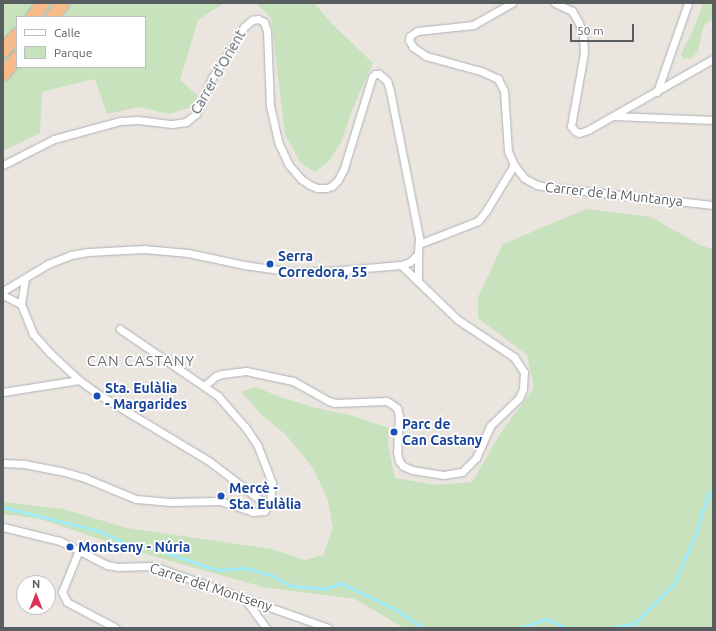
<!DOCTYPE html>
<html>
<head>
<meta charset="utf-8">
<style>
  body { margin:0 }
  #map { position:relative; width:716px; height:631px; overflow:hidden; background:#ebe5df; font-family:Ubuntu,sans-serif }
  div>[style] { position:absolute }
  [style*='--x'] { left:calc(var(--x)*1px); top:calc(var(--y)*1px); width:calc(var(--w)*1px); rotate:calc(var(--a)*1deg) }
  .green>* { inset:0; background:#c7e2bc }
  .stream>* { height:2.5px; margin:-1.25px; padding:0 1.25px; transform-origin:1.25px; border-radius:1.25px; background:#a0ecfa }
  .roads { filter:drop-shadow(0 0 1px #adb2b5) drop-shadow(0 0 1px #adb2b5) }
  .minor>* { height:7px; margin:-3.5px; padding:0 3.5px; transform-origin:3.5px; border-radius:3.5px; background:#fff }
  .motorway>* { height:13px; margin:-6.5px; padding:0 6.5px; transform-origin:6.5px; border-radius:6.5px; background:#f7bc8a }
  .dots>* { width:11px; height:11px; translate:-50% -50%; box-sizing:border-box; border:2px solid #fff; border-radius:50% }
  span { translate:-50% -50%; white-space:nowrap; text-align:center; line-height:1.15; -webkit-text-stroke:3.5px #fff; paint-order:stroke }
  .street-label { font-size:14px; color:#585e60 }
  .transit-label { font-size:14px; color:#164399; font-weight:700 }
  .left { translate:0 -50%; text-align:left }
  .neighbourhood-label { font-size:15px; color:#697072; letter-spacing:1px }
  .frame { position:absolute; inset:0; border:4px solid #585e60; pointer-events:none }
  .legend { position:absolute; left:16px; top:16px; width:130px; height:52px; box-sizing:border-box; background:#fff; border:1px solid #bcbfbf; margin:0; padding:5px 7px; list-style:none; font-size:12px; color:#585e60 }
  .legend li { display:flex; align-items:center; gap:8px; height:20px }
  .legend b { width:20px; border:1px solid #bcbfbf }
  .north { position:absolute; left:16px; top:575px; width:40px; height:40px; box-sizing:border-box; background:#fff; border:1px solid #bcbfbf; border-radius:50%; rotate:0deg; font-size:11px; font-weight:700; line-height:16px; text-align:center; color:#585e60 }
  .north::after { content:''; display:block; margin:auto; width:14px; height:18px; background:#df3155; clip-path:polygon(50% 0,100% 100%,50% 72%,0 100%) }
  .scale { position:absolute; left:570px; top:24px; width:64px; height:18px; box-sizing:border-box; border:2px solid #585e60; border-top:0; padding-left:5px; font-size:12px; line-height:14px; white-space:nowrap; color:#585e60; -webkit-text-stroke:3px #fff; paint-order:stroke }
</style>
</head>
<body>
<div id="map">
  <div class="green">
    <i style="clip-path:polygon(evenodd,3px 3px,224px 3px,198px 20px,180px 80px,198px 96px,191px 107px,169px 114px,139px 107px,107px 114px,95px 79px,73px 84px,42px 92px,40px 133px,3px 151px,3px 3px,17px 17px,145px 17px,145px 67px,17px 67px,17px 17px)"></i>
    <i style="clip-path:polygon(256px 3px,314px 3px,332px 24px,373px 63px,352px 110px,342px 141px,330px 160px,315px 172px,300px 162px,285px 134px,271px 18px)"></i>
    <i style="clip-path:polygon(703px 3px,713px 3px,713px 20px,707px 22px,703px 28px,698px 51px,692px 58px,684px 59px,681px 54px,695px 26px)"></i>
    <i style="clip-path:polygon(586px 209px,651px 217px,702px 246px,713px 249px,713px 628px,404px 628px,355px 599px,263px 587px,139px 552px,40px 519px,3px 514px,3px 502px,63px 509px,127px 528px,272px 549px,305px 560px,323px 555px,333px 528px,328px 500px,313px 468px,286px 435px,263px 416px,241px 392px,256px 387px,280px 397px,316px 408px,350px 415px,389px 428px,388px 444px,395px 478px,436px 485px,472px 482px,500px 434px,534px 388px,527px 355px,478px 318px,478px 297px,503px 244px)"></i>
  </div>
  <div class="stream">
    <i style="--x:3;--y:507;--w:100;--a:13.9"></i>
    <i style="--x:100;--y:531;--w:28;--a:26"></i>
    <i style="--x:125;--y:543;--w:22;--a:8"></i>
    <i style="--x:147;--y:546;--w:74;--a:18.9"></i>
    <i style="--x:217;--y:570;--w:29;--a:-4"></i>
    <i style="--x:246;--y:568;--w:26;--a:16"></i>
    <i style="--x:271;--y:575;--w:24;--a:28"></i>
    <i style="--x:292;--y:586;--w:32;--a:5"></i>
    <i style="--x:324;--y:589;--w:18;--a:-19"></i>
    <i style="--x:341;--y:583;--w:62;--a:25.7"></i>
    <i style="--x:397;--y:610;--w:32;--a:35"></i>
    <i style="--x:519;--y:628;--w:28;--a:-18"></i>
    <i style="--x:546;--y:619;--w:23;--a:23"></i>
    <i style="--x:611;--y:628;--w:24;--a:-12"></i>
    <i style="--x:634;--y:628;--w:5;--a:-79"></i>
    <i style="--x:635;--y:623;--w:55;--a:-45"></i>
    <i style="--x:674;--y:584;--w:53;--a:-66.8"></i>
    <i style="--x:695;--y:535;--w:43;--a:-72.4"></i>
    <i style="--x:708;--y:494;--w:6;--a:-31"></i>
  </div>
  <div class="roads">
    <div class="minor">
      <i style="--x:512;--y:3;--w:45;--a:150.6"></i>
      <i style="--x:473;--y:25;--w:56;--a:173.9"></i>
      <i style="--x:417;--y:31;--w:9;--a:144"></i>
      <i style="--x:410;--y:36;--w:4;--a:104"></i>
      <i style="--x:409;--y:40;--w:8;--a:60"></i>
      <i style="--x:413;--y:47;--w:16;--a:35"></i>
      <i style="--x:426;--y:56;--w:57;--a:15.3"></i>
      <i style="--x:481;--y:71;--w:19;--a:25"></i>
      <i style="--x:498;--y:79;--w:13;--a:63"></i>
      <i style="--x:504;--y:91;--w:60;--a:86.2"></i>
      <i style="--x:508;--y:151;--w:15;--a:67"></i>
      <i style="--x:514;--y:165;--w:16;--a:52"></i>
      <i style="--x:524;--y:178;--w:15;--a:28"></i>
      <i style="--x:537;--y:185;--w:10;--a:11"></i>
      <i style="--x:547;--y:187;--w:167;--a:6.2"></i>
      <i style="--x:555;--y:3;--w:19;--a:25"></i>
      <i style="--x:572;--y:11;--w:14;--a:60"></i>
      <i style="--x:579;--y:23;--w:13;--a:72"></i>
      <i style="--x:583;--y:35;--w:18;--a:87"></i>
      <i style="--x:584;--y:53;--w:74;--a:100.1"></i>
      <i style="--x:571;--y:126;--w:6;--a:51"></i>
      <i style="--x:575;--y:131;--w:4;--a:27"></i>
      <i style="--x:579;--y:133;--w:9;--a:-18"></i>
      <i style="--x:588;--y:130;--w:144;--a:-29.6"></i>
      <i style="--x:657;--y:92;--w:94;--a:-70.8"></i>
      <i style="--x:614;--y:116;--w:99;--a:2.3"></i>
      <i style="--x:3;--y:165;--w:57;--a:-27"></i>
      <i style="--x:54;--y:139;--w:68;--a:-15.3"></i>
      <i style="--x:120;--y:121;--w:18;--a:-3"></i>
      <i style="--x:138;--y:120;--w:34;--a:7"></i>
      <i style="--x:172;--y:124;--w:14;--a:-8"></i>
      <i style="--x:186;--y:122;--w:13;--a:-39"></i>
      <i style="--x:196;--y:114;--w:39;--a:-66"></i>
      <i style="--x:212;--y:78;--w:60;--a:-57.9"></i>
      <i style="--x:244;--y:27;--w:11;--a:-41"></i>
      <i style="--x:252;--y:20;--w:6;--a:-9"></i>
      <i style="--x:258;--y:19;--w:7;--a:27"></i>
      <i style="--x:264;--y:22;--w:9;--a:72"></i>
      <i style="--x:267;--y:31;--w:75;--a:87.7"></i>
      <i style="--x:270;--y:106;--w:39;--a:77"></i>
      <i style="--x:279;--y:144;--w:23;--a:65"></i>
      <i style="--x:289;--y:165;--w:18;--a:49"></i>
      <i style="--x:301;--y:179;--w:11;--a:34"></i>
      <i style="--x:310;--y:185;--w:8;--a:23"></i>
      <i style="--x:317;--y:188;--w:9;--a:0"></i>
      <i style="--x:326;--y:188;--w:6;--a:-18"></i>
      <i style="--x:332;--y:186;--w:8;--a:-45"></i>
      <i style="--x:338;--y:180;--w:13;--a:-63"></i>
      <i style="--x:344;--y:168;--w:95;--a:-72.9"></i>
      <i style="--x:372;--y:77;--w:4;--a:-45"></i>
      <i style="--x:375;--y:74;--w:4;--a:0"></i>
      <i style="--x:379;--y:74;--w:11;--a:41"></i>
      <i style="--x:387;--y:81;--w:10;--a:73"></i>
      <i style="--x:390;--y:91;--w:150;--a:78.8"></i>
      <i style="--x:419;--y:238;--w:16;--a:94"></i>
      <i style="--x:419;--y:244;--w:63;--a:-21.3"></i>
      <i style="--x:478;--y:221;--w:13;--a:-51"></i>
      <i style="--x:486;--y:211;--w:54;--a:-58.7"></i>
      <i style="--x:25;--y:279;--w:25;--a:99"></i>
      <i style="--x:21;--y:304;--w:32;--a:68"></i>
      <i style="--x:33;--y:334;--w:25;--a:48"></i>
      <i style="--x:50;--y:353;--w:40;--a:43"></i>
      <i style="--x:79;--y:380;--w:24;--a:36"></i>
      <i style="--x:98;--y:394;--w:130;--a:31.1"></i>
      <i style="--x:209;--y:461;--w:74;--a:37.3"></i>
      <i style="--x:3;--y:291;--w:52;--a:-31"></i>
      <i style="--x:48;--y:264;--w:25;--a:-21"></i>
      <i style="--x:71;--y:255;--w:17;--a:-10"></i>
      <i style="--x:88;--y:252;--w:56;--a:-3.1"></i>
      <i style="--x:144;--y:249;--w:44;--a:5.2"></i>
      <i style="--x:188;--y:253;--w:57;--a:12.1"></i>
      <i style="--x:244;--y:265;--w:49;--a:8.1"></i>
      <i style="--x:293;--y:272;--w:38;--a:-2"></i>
      <i style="--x:331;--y:271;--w:70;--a:-4.9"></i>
      <i style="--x:401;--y:265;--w:9;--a:-18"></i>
      <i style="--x:410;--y:262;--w:11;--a:-45"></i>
      <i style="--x:418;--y:254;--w:27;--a:90"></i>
      <i style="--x:3;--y:295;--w:20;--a:27"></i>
      <i style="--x:204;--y:386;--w:16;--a:-40"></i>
      <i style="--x:216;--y:376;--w:6;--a:-18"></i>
      <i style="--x:222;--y:374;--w:24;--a:-7"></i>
      <i style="--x:246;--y:371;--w:48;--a:12"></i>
      <i style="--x:293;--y:381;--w:41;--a:29.1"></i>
      <i style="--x:329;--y:401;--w:6;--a:18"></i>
      <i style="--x:335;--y:403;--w:51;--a:-2.2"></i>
      <i style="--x:386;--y:401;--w:4;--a:27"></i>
      <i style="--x:390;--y:403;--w:9;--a:36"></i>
      <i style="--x:397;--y:408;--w:8;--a:76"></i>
      <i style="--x:399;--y:416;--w:36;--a:93"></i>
      <i style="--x:397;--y:452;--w:9;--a:77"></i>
      <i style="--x:399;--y:461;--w:6;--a:51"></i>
      <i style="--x:403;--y:466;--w:10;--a:24"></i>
      <i style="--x:412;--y:470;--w:31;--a:9"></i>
      <i style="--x:443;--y:475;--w:19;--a:-9"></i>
      <i style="--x:462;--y:472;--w:20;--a:-45"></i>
      <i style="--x:476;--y:458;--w:35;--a:-66"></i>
      <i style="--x:490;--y:426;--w:40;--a:-44"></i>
      <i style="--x:519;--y:398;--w:10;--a:-66"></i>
      <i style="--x:523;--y:389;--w:17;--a:-87"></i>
      <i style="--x:524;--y:372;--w:18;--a:-124"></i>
      <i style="--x:514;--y:357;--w:67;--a:-146.5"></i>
      <i style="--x:458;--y:320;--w:79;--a:-136"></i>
      <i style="--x:3;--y:392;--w:77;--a:-9"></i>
      <i style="--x:3;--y:463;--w:21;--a:3"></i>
      <i style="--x:24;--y:464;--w:38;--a:11"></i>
      <i style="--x:61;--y:471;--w:25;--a:16"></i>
      <i style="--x:85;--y:478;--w:55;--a:22.4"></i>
      <i style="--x:136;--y:499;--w:33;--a:5"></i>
      <i style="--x:169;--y:502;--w:51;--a:-1.1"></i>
      <i style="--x:220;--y:501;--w:35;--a:18"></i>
      <i style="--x:253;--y:512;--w:11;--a:-5"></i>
      <i style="--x:264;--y:511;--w:9;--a:-49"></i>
      <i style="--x:270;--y:504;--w:21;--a:-85"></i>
      <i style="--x:272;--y:483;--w:40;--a:-111"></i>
      <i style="--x:258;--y:446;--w:23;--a:-124"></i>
      <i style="--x:245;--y:427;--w:41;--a:-131.1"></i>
      <i style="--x:218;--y:396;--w:119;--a:-145.6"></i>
      <i style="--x:3;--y:527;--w:59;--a:13.8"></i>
      <i style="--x:60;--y:541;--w:53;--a:27.1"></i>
      <i style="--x:107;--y:565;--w:11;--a:10"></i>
      <i style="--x:118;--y:567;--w:32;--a:-2"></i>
      <i style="--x:150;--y:566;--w:9;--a:13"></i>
      <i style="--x:159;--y:568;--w:179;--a:19.5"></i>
      <i style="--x:79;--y:550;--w:45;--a:112"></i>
      <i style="--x:62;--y:592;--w:11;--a:63"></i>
      <i style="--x:67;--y:602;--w:55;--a:28"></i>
      <i style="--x:245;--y:599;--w:36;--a:54"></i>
    </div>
    <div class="motorway">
      <i style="--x:32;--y:17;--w:17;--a:-54"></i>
      <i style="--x:52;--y:17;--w:17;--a:-54"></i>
      <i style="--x:3;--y:50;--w:21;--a:-49"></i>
      <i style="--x:3;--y:73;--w:21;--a:-49"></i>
    </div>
  </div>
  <div class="dots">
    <i style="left:270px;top:264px;background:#1a4fb4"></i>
    <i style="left:97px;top:396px;background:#1a4fb4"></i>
    <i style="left:394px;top:432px;background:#1a4fb4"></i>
    <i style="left:221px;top:496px;background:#1a4fb4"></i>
    <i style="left:70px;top:547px;background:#1a4fb4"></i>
  </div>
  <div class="street-label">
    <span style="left:218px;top:72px;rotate:-60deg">Carrer d'Orient</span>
    <span style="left:614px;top:194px;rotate:6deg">Carrer de la Muntanya</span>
    <span style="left:211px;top:587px;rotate:18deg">Carrer del Montseny</span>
  </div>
  <div class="transit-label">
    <span class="left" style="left:278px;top:264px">Serra<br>Corredora, 55</span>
    <span class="left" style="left:105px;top:396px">Sta. Eulàlia<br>- Margarides</span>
    <span class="left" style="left:402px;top:432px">Parc de<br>Can Castany</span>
    <span class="left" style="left:229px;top:496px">Mercè -<br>Sta. Eulàlia</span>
    <span class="left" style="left:78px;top:547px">Montseny - Núria</span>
  </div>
  <div class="neighbourhood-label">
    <span style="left:141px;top:361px">CAN CASTANY</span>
  </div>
  <div class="frame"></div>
  <ul class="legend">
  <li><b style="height:5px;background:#fff"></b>Calle</li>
  <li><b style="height:11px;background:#c7e2bc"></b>Parque</li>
  </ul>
  <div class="north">N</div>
  <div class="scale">50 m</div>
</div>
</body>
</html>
